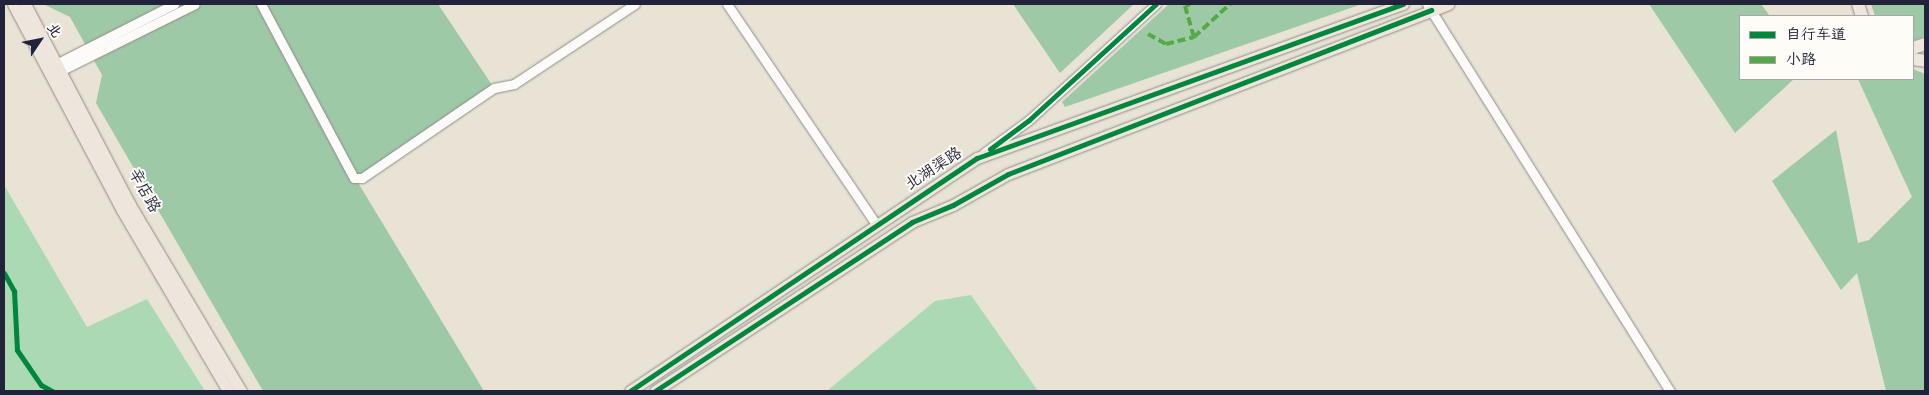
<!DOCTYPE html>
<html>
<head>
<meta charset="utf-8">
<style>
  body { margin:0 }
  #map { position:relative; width:1929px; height:395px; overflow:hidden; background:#e8e3d4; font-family:"Gochi Hand","LXGW WenKai TC",sans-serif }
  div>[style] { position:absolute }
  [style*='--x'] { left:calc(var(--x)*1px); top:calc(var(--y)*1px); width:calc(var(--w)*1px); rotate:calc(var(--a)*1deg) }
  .green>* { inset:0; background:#aad9b3 }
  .forest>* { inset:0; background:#9ec9a6 }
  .roads { filter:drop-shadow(0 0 1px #8f8d89) drop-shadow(0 0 1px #8f8d89) }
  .minor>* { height:9px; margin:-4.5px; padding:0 4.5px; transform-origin:4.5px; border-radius:4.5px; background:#fcfbf9 }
  .major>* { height:11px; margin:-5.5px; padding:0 5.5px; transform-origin:5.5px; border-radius:5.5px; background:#eee6dd }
  .highway>* { height:12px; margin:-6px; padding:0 6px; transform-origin:6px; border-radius:6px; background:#eee6dd }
  .quiet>* { height:4px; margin-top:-2px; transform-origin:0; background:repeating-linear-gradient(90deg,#53aa46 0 8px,transparent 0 12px) }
  .cycleway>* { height:5px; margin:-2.5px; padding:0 2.5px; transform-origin:2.5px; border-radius:2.5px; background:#00873e }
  span { translate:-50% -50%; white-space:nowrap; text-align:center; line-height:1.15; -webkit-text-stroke:4px #fdfcf7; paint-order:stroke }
  .street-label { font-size:16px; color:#22223b }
  .frame { position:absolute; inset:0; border:5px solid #22223b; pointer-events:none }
  .legend { position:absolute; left:1739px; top:15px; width:175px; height:65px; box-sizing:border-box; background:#fdfcf7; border:1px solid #a5a5ac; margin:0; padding:6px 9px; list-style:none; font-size:15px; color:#22223b }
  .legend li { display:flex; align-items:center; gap:10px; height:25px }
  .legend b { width:25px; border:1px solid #a5a5ac }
  .north { position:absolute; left:15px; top:15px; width:50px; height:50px; -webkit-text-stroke:4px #fdfcf7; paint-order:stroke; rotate:56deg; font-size:14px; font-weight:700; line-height:20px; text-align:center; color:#22223b }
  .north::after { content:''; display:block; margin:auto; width:18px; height:22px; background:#22223b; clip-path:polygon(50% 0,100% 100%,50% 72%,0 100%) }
</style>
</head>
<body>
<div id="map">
  <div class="green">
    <i style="clip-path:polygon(4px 185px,87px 327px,147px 299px,205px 391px,4px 391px)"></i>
    <i style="clip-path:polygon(971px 295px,1038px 391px,827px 391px,935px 301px)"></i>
  </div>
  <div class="forest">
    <i style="clip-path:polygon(43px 4px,438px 4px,494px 88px,357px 181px,484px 391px,263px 391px,96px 103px,102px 75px,70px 17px)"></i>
    <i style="clip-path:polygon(1013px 4px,1134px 4px,1060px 73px)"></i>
    <i style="clip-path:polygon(1169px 4px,1362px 4px,1065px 107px,1062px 102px)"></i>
    <i style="clip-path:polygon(1649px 4px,1761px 4px,1770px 16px,1740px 16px,1740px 79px,1794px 79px,1735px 133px)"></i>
    <i style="clip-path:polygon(1871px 4px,1925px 4px,1925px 36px,1913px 41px,1913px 16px,1875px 16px)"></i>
    <i style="clip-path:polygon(1913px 69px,1925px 74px,1925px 391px,1886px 391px,1857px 273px,1841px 290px,1772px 181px,1836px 130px,1858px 243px,1869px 240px,1912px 197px,1858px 79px,1913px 79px)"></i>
  </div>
  <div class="roads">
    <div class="minor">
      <i style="--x:261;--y:4;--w:197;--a:61.9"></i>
      <i style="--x:354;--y:178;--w:8;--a:0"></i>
      <i style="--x:362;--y:178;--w:160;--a:-34.3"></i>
      <i style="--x:494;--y:88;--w:20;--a:-11"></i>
      <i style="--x:514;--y:84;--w:145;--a:-33.5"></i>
      <i style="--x:727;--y:4;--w:266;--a:55.9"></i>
      <i style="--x:1427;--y:4;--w:457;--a:57.9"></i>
      <i style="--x:52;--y:66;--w:137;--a:-26.9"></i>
      <i style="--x:54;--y:74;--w:157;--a:-26.4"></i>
      <i style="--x:984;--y:153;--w:56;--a:-36.3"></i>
      <i style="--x:1029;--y:120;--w:172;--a:-42.4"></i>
    </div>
    <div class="major">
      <i style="--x:13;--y:4;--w:233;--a:62.1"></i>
      <i style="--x:122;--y:210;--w:210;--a:59.6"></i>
      <i style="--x:25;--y:4;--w:227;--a:62.4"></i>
      <i style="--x:130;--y:205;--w:217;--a:59.2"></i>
      <i style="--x:630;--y:391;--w:418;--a:-33.9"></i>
      <i style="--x:977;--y:158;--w:453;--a:-19.9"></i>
      <i style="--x:655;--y:391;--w:308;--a:-33.3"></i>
      <i style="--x:912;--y:222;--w:44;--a:-22.5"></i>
      <i style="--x:953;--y:205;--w:63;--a:-29.4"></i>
      <i style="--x:1008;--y:174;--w:472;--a:-21.1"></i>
    </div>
    <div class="highway">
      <i style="--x:1858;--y:4;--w:13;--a:72"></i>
      <i style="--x:1913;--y:48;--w:13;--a:-18"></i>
      <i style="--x:1913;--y:59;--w:12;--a:9"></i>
    </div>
  </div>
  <div class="quiet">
    <i style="--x:1190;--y:4;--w:5;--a:158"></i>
    <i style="--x:1185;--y:6;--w:32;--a:74"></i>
    <i style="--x:1148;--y:34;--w:21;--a:29"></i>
    <i style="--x:1166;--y:44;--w:29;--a:-14"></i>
    <i style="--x:1194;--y:37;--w:49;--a:-42.5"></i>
  </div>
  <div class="cycleway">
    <i style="--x:990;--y:149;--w:49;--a:-36.6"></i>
    <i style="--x:1029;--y:120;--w:172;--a:-42.4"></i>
    <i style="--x:4;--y:273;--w:21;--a:61"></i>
    <i style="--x:14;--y:291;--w:59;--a:87.1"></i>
    <i style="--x:17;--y:350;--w:42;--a:55.6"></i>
    <i style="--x:41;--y:385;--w:13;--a:29"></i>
    <i style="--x:630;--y:391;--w:418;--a:-33.9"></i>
    <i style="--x:977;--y:158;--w:453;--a:-19.9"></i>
    <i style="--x:655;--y:391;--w:308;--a:-33.3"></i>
    <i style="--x:912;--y:222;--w:44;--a:-22.5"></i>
    <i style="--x:953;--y:205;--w:63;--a:-29.4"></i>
    <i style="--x:1008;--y:174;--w:454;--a:-21.2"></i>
  </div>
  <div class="street-label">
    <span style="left:935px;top:171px;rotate:-33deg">北湖渠路</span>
    <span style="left:142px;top:192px;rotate:61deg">辛店路</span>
  </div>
  <div class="frame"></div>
  <ul class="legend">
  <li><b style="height:6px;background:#00873e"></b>自行车道</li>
  <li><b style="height:6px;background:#53aa46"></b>小路</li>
  </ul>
  <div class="north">北</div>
</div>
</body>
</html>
